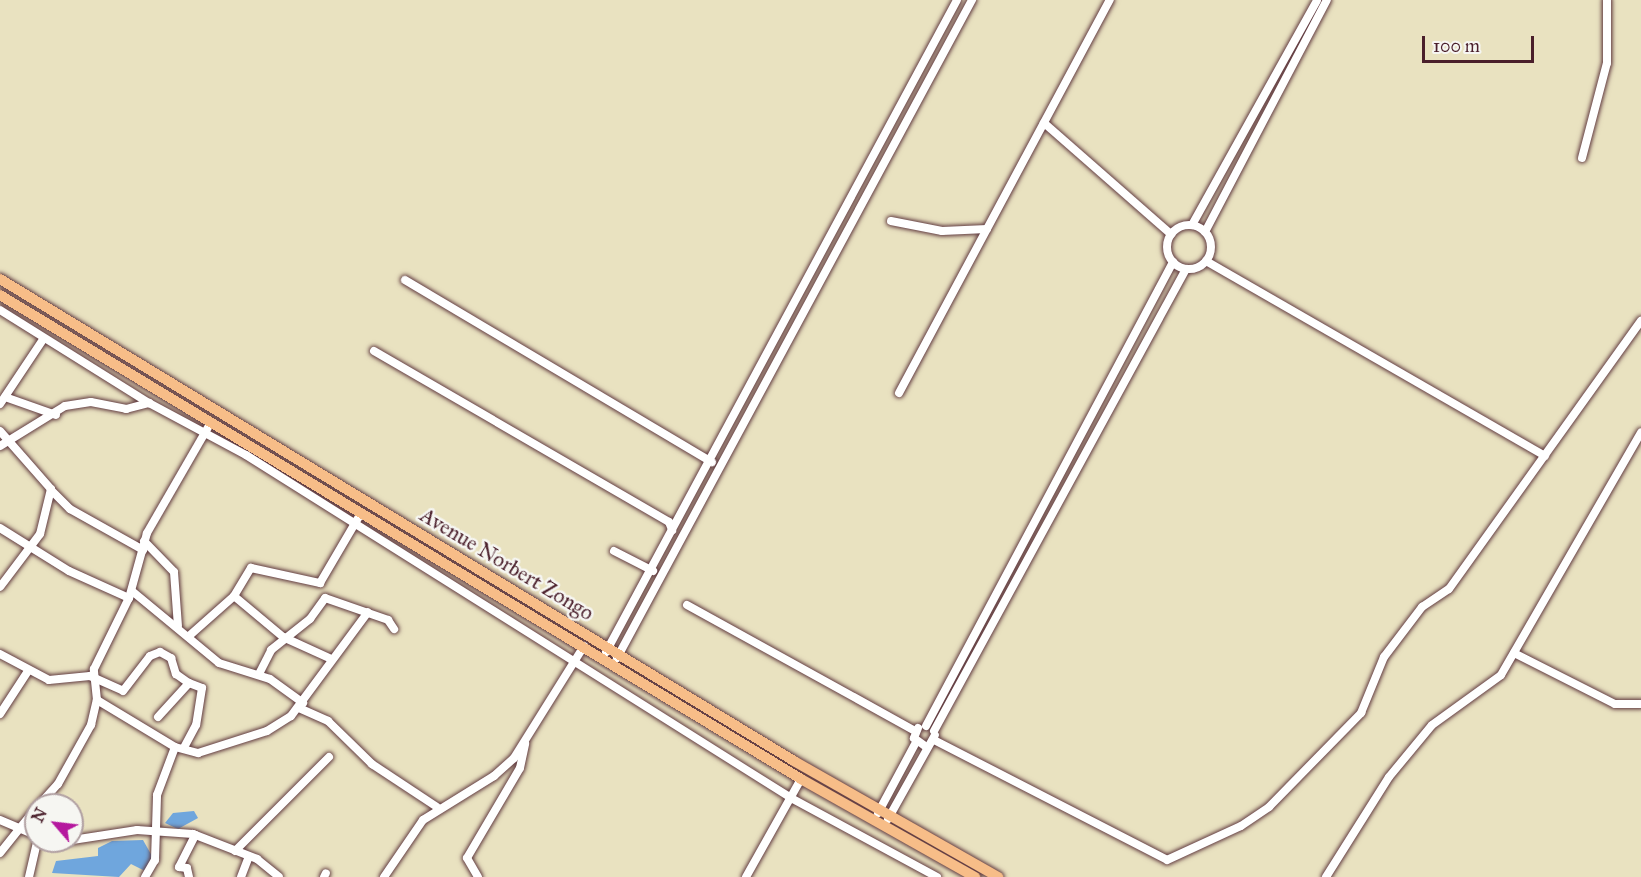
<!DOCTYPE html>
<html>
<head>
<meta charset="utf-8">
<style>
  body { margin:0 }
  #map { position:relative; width:1641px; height:877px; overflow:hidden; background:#e9e2c0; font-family:"IM FELL Great Primer",serif }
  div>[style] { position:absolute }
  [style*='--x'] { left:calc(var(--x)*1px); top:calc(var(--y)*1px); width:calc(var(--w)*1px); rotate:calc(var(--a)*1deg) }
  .water>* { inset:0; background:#6fa6dd }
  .roads { filter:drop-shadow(0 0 2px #623c41) drop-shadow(0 0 2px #623c41) }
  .minor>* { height:8px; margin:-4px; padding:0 4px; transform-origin:4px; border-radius:4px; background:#fff }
  .minor>.ring { margin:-4px; padding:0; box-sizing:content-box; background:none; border:8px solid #fff; border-radius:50% }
  .major>* { height:10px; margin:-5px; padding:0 5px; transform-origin:5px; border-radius:5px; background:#f7bd88 }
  span { translate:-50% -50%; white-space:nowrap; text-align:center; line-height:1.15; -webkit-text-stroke:5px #f6f6f2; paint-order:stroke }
  .street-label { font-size:21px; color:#4a1f2b }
  .north { position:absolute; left:24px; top:793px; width:60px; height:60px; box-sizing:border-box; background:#f6f6f2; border:2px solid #b1a0a2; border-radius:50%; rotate:298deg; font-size:16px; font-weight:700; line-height:24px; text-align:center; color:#4a1f2b }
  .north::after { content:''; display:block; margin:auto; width:21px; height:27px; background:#b5179e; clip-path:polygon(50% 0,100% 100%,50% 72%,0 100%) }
  .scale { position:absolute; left:1422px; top:36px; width:112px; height:27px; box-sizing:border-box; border:3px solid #4a1f2b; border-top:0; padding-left:8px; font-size:18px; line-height:21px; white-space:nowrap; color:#4a1f2b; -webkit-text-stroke:4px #f6f6f2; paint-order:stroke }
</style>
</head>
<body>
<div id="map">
  <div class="water">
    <i style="clip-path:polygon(194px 811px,198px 818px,178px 829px,165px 823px,173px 813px)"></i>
    <i style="clip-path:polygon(143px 840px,152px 856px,147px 872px,131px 864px,119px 877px,52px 873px,56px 861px,98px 856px,98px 848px,112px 841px)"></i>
  </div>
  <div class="roads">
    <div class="minor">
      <i style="--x:1044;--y:123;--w:169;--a:41.2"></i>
      <i style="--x:1582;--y:158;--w:98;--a:-75.3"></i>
      <i style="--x:1607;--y:63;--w:63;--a:-90"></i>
      <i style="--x:891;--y:221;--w:52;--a:11.1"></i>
      <i style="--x:942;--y:231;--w:45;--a:-2.5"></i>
      <i style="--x:1192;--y:225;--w:257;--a:-60.9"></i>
      <i class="ring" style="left:1167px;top:225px;width:36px;height:36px"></i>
      <i style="--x:1205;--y:232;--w:262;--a:-62.3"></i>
      <i style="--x:1206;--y:261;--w:391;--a:29.9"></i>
      <i style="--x:405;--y:280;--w:357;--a:30.7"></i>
      <i style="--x:0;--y:310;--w:176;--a:32"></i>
      <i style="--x:149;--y:403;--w:110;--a:28.2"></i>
      <i style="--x:246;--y:455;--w:644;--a:32.18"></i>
      <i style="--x:791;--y:798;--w:166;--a:28.4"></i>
      <i style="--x:374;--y:351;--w:341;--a:30.1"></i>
      <i style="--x:669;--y:522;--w:9;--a:69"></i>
      <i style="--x:899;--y:393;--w:446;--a:-61.8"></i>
      <i style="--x:5;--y:397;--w:54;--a:19.4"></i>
      <i style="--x:0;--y:404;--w:79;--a:-56.3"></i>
      <i style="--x:0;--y:431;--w:77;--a:48.7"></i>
      <i style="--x:51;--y:489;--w:46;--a:103.7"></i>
      <i style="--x:40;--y:534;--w:66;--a:127"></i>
      <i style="--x:0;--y:446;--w:76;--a:-31.6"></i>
      <i style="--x:65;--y:406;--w:26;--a:-9"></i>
      <i style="--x:91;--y:402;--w:36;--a:11"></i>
      <i style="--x:126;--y:409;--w:24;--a:-15"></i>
      <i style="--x:51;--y:490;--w:27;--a:45"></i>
      <i style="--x:70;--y:509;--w:84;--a:29.3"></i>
      <i style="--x:0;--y:528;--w:81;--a:31.9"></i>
      <i style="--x:69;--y:571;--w:66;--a:24.2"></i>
      <i style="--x:144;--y:541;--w:43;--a:45.9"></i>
      <i style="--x:174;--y:572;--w:54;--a:85.8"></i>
      <i style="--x:614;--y:551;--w:44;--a:27.1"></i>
      <i style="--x:132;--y:591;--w:113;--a:39.6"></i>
      <i style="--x:219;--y:663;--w:53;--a:17.4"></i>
      <i style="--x:270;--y:679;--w:41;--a:36"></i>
      <i style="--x:234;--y:596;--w:33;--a:-59"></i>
      <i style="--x:251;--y:568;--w:71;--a:12.3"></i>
      <i style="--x:320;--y:583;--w:81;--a:-59.6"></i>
      <i style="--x:687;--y:605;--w:260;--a:28.9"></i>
      <i style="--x:189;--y:636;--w:60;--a:-41.6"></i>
      <i style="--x:234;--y:596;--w:64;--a:39.9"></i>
      <i style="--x:283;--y:637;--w:51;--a:24.5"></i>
      <i style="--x:606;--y:652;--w:740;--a:-61.7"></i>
      <i style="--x:1514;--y:653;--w:113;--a:26.8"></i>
      <i style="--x:1615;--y:704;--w:26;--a:0"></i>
      <i style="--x:0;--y:654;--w:55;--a:28"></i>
      <i style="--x:49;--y:680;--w:41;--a:-5.6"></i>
      <i style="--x:90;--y:676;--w:36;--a:24"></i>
      <i style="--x:123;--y:691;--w:44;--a:-52.4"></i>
      <i style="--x:150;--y:656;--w:11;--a:-22"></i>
      <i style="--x:160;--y:652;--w:13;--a:29"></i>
      <i style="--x:171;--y:658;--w:17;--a:73"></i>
      <i style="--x:176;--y:674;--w:16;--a:35"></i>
      <i style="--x:617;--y:658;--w:748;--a:-61.65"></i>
      <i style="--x:259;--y:674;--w:27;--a:-63"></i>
      <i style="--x:271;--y:650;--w:50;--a:-38.5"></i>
      <i style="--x:310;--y:619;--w:26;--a:-54"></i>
      <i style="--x:325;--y:598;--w:67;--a:19.2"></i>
      <i style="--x:388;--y:620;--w:11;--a:56"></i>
      <i style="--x:97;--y:700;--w:91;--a:31.1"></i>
      <i style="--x:175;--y:747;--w:24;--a:15"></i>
      <i style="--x:198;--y:753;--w:72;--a:-17.7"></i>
      <i style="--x:267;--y:731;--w:28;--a:-32"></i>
      <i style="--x:291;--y:716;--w:129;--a:-53.5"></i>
      <i style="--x:299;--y:708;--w:32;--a:24"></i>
      <i style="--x:328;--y:721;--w:62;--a:44.3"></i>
      <i style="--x:372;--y:764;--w:78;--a:33.5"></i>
      <i style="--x:0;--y:714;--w:51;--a:-56.9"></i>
      <i style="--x:158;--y:717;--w:46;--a:-47.6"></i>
      <i style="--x:189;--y:683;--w:14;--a:21"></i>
      <i style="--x:202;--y:688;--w:37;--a:99"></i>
      <i style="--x:196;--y:725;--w:26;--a:118"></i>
      <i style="--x:926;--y:726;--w:526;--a:-61.97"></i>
      <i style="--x:918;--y:728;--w:11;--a:112"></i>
      <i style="--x:914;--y:738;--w:14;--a:36"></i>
      <i style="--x:934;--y:731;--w:526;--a:-61.39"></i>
      <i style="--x:934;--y:740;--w:262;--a:27.2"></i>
      <i style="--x:1167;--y:860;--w:81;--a:-24.7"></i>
      <i style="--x:1241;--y:826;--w:34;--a:-34"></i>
      <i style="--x:1269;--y:807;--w:132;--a:-45.6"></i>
      <i style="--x:1361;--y:713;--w:61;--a:-67.7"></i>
      <i style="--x:1384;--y:657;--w:63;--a:-52.8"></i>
      <i style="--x:1422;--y:607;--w:32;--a:-34"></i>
      <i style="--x:1449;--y:589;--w:330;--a:-54.4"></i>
      <i style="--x:39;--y:805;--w:28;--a:-48"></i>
      <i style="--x:58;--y:784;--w:68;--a:-60.8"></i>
      <i style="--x:91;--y:725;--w:26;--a:-77"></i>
      <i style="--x:97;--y:700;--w:31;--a:-96"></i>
      <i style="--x:94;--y:669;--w:79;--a:-63.8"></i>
      <i style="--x:129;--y:598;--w:67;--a:-74.5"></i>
      <i style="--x:147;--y:533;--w:128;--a:-60"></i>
      <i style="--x:878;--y:813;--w:81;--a:-61.8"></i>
      <i style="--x:888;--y:819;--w:96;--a:-60.8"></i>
      <i style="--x:0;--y:820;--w:39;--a:23"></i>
      <i style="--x:66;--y:841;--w:72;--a:-8.8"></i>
      <i style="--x:137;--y:830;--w:56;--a:4.1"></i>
      <i style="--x:193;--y:834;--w:69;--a:21.3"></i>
      <i style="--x:257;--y:859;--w:28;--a:39"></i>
      <i style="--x:235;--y:851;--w:133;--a:-45"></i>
      <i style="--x:0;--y:853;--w:58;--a:-51.3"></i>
      <i style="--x:29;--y:877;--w:37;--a:-77"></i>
      <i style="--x:145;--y:877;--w:20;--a:-60"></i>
      <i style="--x:155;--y:860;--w:65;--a:-88.2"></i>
      <i style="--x:157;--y:795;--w:51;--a:-69.4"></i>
      <i style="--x:189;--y:877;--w:9;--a:-103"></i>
      <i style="--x:187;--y:868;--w:8;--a:-173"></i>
      <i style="--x:179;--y:867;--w:36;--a:-63"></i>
      <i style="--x:241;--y:877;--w:22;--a:-69"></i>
      <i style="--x:324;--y:877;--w:4;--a:-63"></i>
      <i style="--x:384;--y:877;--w:69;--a:-55.6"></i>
      <i style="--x:423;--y:820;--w:84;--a:-31.8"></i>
      <i style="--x:494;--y:776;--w:27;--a:-42"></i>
      <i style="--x:514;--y:758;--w:132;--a:-58"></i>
      <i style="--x:478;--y:877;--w:22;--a:-120"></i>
      <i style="--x:467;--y:858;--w:104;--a:-59.5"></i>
      <i style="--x:520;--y:768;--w:25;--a:-78"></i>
      <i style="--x:746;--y:877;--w:112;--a:-60.7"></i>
      <i style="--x:1326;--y:877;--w:118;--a:-57.8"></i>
      <i style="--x:1389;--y:777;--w:67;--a:-50.4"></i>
      <i style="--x:1432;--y:725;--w:85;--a:-35.9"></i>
      <i style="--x:1501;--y:675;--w:280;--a:-60"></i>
    </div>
    <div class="major">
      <i style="--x:0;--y:279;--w:929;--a:31.26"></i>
      <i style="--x:794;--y:761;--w:235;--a:29.6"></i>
      <i style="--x:0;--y:295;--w:936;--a:31.14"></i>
      <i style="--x:801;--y:779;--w:200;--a:29.4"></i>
    </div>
  </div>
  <div class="street-label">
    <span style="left:507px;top:564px;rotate:31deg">Avenue Norbert Zongo</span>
  </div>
  <div class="north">N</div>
  <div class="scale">100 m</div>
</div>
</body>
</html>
